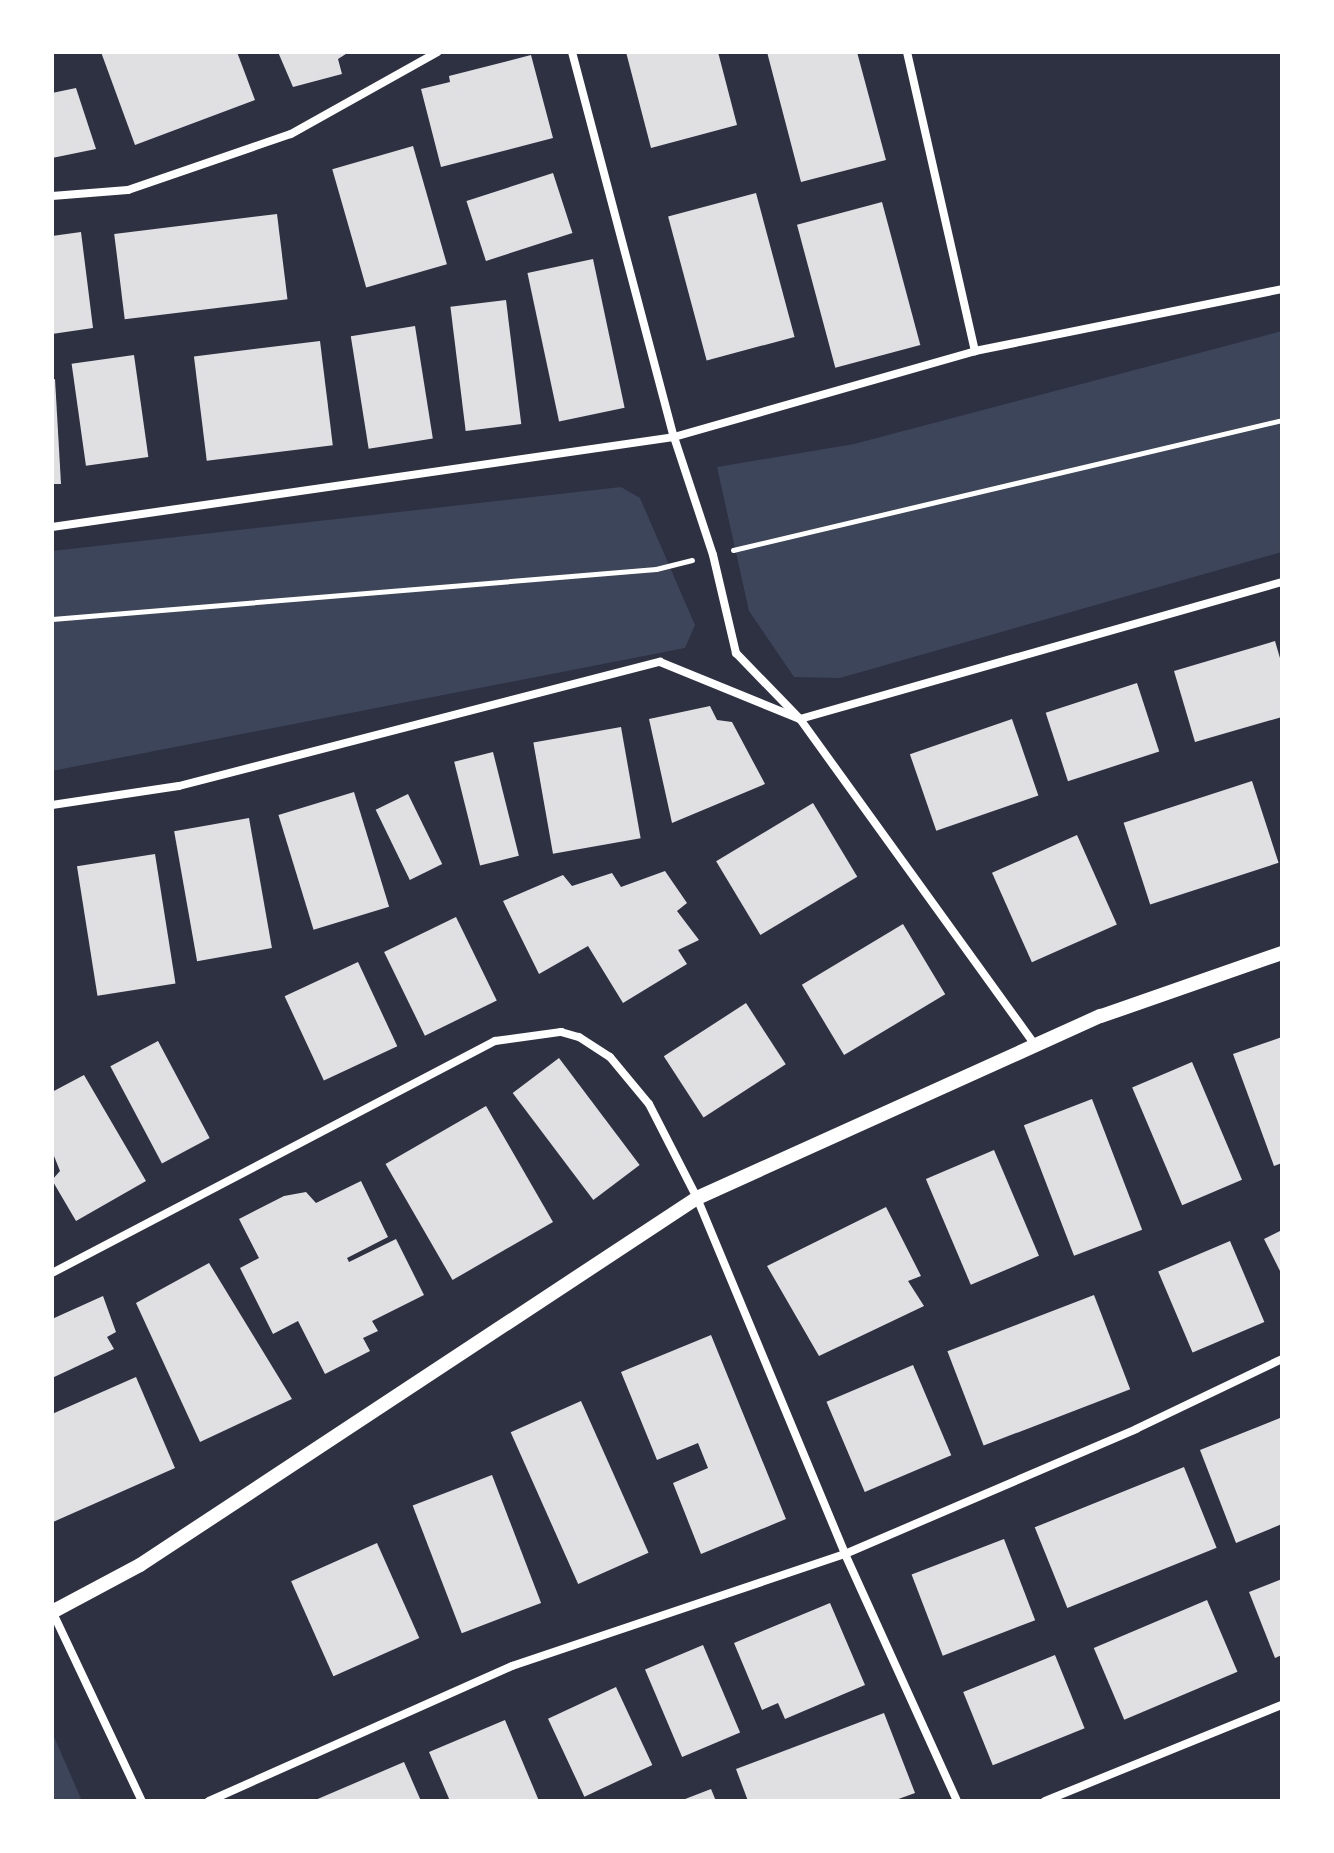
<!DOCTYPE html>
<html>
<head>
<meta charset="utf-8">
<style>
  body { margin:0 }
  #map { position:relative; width:1334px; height:1853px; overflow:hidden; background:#2d3142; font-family:Jost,sans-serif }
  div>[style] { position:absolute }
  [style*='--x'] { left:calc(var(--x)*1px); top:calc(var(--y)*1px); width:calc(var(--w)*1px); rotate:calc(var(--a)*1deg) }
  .green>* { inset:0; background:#3c4559 }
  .building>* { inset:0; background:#e0e0e3; transform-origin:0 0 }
  .path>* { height:5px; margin:-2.5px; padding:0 2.5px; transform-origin:2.5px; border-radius:2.5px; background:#fff }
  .minor>* { height:8px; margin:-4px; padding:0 4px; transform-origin:4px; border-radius:4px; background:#fff }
  .tertiary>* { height:14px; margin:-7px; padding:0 7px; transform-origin:7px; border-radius:7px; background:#fff }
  span { translate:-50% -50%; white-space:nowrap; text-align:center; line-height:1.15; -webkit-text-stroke:7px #fff; paint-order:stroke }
  .frame { position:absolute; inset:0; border:54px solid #fff; pointer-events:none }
</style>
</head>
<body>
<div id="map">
  <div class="green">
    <i style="clip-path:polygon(1282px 331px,1282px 552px,840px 678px,794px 677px,749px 611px,717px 467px,854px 444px)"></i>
    <i style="clip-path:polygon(621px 487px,640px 498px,695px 625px,685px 648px,52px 771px,52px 551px)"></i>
    <i style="clip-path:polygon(52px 1732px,82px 1801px,52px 1801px)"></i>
  </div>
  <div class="building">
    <i style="clip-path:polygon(101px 52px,237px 52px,255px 100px,135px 145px)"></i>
    <i style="clip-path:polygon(278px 52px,349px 52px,338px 59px,342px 74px,293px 87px)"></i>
    <i style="clip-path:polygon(626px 52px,718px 52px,737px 125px,651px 148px)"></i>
    <i style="clip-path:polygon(767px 52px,857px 52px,886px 160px,801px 182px)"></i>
    <i style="clip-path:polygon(531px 55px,553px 138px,441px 167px,421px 89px,450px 82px,449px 76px)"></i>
    <i style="clip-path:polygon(76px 88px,96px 149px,52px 158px,52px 93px)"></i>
    <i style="left:413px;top:146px;width:123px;height:84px;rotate:74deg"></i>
    <i style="left:553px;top:173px;width:63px;height:91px;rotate:72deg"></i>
    <i style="left:756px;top:193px;width:149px;height:91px;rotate:75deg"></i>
    <i style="left:882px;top:202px;width:148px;height:88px;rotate:75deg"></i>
    <i style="left:277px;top:214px;width:86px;height:164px;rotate:83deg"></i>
    <i style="clip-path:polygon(81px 232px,93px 328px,52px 334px,52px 236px)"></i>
    <i style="left:593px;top:259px;width:152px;height:67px;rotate:78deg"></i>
    <i style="left:506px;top:300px;width:125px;height:56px;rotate:83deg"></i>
    <i style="left:415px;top:326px;width:114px;height:65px;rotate:81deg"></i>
    <i style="left:320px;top:341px;width:105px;height:127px;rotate:83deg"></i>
    <i style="left:134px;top:355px;width:103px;height:63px;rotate:82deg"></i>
    <i style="clip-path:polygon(55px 379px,61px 484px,52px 484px,52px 380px)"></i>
    <i style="clip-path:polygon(1275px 641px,1282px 665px,1282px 717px,1195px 742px,1174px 671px)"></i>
    <i style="left:1137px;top:683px;width:72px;height:96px;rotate:72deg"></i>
    <i style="clip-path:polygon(710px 706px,717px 720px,732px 722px,765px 784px,672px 823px,649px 719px)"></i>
    <i style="left:1012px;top:719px;width:81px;height:108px;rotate:71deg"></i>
    <i style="left:621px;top:727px;width:113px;height:89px;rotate:80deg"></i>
    <i style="left:493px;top:752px;width:107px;height:40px;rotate:76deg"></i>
    <i style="left:1252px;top:781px;width:86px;height:135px;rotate:72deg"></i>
    <i style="left:354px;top:792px;width:120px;height:79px;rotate:73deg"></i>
    <i style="left:408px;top:794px;width:78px;height:36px;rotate:64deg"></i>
    <i style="left:813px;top:803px;width:86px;height:113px;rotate:59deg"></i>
    <i style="left:249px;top:818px;width:132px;height:76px;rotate:80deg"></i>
    <i style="left:1077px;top:835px;width:98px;height:93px;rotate:66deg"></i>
    <i style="left:155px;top:854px;width:131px;height:79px;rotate:81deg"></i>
    <i style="clip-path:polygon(665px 871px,687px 903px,677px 911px,699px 940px,678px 950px,687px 964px,623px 1003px,588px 946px,539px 974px,503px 901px,563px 875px,572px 886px,612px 873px,621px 887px)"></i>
    <i style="left:456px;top:917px;width:93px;height:80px;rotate:64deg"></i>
    <i style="left:903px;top:924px;width:82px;height:118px;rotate:59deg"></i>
    <i style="left:358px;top:962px;width:93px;height:81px;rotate:65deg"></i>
    <i style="left:746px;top:1003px;width:73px;height:98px;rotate:57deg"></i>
    <i style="clip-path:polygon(1282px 1037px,1282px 1163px,1274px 1166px,1233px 1054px)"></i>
    <i style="left:158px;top:1041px;width:110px;height:54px;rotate:62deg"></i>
    <i style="left:559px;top:1058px;width:134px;height:58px;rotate:53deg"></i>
    <i style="left:1192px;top:1062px;width:128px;height:65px;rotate:67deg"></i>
    <i style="clip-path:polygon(84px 1075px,146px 1181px,76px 1221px,52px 1180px,60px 1171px,52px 1151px,52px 1092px)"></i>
    <i style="left:1092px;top:1099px;width:140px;height:73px;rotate:69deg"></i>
    <i style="left:486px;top:1106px;width:134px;height:116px;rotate:60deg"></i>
    <i style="left:994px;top:1150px;width:115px;height:74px;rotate:67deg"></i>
    <i style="clip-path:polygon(361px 1181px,388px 1237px,347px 1258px,349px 1262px,396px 1239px,424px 1295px,372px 1321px,378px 1331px,363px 1338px,370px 1351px,325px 1374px,298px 1321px,273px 1334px,240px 1268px,259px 1258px,239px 1219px,284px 1196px,306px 1192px,316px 1203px)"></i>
    <i style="clip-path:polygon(886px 1207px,921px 1276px,908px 1281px,924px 1306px,819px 1356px,767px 1266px)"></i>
    <i style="clip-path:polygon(1282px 1230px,1282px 1275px,1264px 1239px)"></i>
    <i style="left:1230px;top:1241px;width:88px;height:78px;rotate:67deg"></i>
    <i style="clip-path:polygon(209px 1263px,292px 1399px,200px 1442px,136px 1303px)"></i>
    <i style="left:1094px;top:1295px;width:101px;height:157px;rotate:69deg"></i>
    <i style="clip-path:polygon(103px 1296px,116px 1332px,107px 1337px,114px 1349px,52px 1378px,52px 1319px)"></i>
    <i style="clip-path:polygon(711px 1335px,786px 1519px,701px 1554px,673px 1483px,708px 1468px,698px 1443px,657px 1460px,621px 1372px)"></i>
    <i style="left:913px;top:1365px;width:98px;height:94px;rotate:67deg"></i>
    <i style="clip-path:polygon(136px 1377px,175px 1468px,53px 1522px,52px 1414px)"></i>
    <i style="left:581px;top:1401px;width:166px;height:77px;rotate:66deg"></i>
    <i style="clip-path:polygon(1280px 1418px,1282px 1524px,1236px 1543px,1200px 1450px)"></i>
    <i style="left:1184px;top:1467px;width:87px;height:161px;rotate:68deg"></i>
    <i style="left:492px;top:1475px;width:137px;height:85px;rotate:69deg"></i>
    <i style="left:1004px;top:1539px;width:87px;height:99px;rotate:69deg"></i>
    <i style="left:377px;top:1543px;width:104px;height:94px;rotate:66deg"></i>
    <i style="clip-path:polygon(1282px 1579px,1282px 1655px,1275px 1658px,1249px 1592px)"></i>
    <i style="left:1207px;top:1600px;width:78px;height:123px;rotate:67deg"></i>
    <i style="clip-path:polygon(830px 1603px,865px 1685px,785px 1719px,778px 1703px,762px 1710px,734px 1643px)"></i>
    <i style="left:703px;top:1645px;width:95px;height:63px;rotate:67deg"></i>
    <i style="left:1055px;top:1655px;width:79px;height:99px;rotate:68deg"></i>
    <i style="left:616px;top:1687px;width:86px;height:75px;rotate:65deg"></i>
    <i style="clip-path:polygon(884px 1713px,915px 1793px,893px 1801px,748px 1801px,736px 1769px)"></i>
    <i style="clip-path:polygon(505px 1720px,539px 1801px,450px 1801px,429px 1752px)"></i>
    <i style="clip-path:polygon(404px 1762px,421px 1801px,313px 1801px)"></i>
    <i style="clip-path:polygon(711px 1789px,716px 1801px,680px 1801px)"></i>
  </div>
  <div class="path">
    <i style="--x:733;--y:550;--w:564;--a:-13.32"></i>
    <i style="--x:52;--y:619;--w:606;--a:-4.73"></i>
    <i style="--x:656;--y:569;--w:37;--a:-14"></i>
  </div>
  <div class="minor">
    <i style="--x:572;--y:52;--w:398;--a:75.2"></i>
    <i style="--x:674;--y:437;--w:124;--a:71.7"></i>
    <i style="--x:713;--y:555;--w:101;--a:76.8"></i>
    <i style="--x:736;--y:653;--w:92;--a:45.9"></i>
    <i style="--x:800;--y:719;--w:402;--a:54.2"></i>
    <i style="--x:907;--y:52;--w:307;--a:77.2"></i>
    <i style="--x:52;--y:196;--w:76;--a:-4.5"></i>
    <i style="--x:128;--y:190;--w:172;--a:-19"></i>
    <i style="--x:291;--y:134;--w:168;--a:-29.2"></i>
    <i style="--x:52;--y:527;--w:628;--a:-8.23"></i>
    <i style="--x:674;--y:437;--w:313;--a:-15.9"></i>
    <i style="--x:975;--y:351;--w:313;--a:-11.4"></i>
    <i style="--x:52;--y:805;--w:128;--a:-8.5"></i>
    <i style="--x:179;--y:786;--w:497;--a:-14.5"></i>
    <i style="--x:660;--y:662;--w:151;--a:22.2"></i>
    <i style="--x:800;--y:719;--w:501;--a:-15.87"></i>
    <i style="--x:52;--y:1273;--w:500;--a:-27.64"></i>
    <i style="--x:495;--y:1041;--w:67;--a:-7.8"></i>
    <i style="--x:561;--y:1032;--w:19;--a:16"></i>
    <i style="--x:579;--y:1037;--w:37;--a:33"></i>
    <i style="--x:610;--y:1057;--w:61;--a:50.3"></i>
    <i style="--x:649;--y:1104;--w:106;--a:62.9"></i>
    <i style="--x:697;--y:1198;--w:386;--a:67.4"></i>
    <i style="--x:845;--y:1554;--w:271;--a:65.6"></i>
    <i style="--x:52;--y:1611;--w:210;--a:64.7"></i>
    <i style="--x:209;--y:1801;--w:332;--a:-24"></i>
    <i style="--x:512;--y:1666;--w:351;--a:-18.6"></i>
    <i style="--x:845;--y:1554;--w:317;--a:-23.2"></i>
    <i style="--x:1136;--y:1429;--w:162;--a:-25.6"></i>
    <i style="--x:1045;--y:1801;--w:256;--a:-22.1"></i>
  </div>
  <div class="tertiary">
    <i style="--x:52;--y:1612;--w:100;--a:-28.1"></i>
    <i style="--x:140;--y:1565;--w:667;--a:-33.38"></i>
    <i style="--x:697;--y:1198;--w:443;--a:-24.3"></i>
    <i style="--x:1101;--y:1016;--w:192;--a:-19.2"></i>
  </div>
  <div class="frame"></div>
</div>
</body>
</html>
